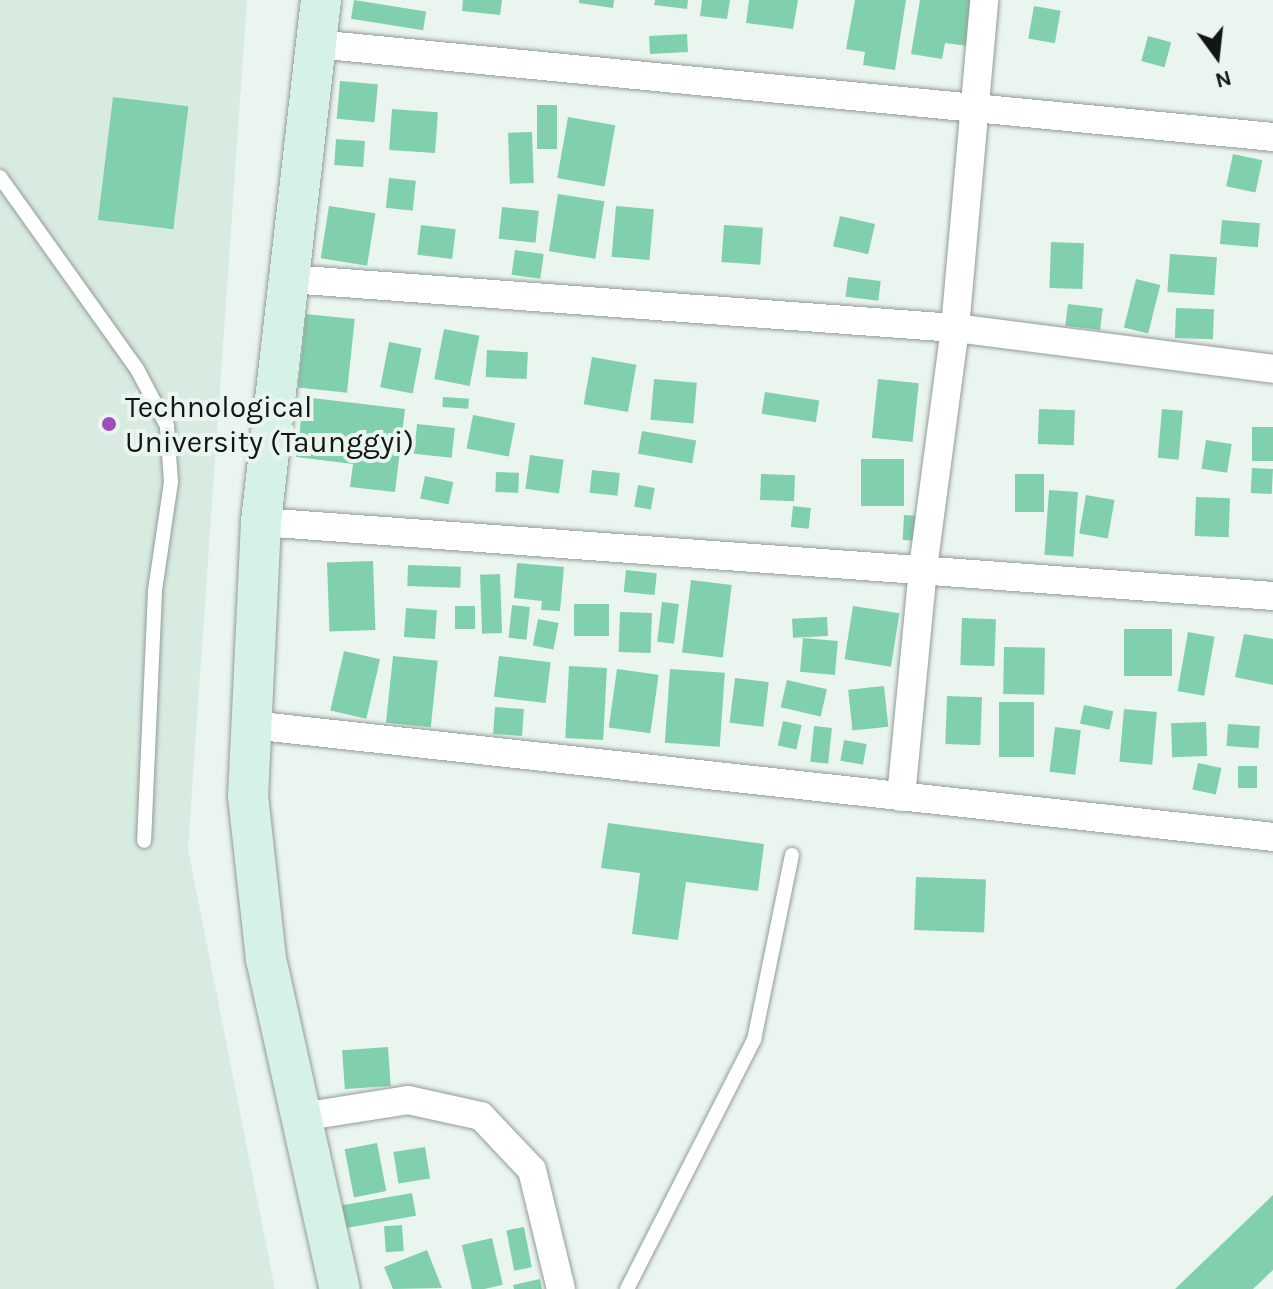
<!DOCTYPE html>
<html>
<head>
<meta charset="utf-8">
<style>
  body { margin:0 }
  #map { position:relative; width:1273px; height:1289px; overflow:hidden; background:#ebf5f0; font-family:Karla,sans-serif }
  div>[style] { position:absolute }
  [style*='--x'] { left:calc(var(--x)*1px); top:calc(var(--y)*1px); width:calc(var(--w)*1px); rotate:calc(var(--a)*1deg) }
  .built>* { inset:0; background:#d8ebe1 }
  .building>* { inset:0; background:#80d0ad; transform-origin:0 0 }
  .roads { filter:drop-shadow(0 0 2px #929c97) drop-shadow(0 0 2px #929c97) }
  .lane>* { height:14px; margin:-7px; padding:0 7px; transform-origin:7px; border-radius:7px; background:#fff }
  .street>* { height:28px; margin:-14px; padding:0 14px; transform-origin:14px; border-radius:14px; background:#fff }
  .secondary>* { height:40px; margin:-20px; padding:0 20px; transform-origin:20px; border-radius:20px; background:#d6f2e6 }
  .dots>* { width:22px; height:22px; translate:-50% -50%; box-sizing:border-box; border:4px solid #ebf5f0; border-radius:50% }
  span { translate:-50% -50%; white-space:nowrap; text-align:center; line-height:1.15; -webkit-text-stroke:8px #ebf5f0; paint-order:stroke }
  .poi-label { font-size:30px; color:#121614 }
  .left { translate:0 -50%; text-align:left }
  .north { position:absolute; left:1177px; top:16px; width:80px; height:80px; -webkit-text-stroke:6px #ebf5f0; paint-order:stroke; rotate:165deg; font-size:22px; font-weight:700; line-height:32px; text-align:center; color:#121614 }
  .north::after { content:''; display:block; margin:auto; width:28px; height:36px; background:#121614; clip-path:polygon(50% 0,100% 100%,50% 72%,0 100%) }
</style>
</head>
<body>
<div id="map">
  <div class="built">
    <i style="clip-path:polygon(0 0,247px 0,188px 849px,275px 1289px,0 1289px)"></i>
  </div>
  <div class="building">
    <i style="left:354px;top:0;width:73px;height:19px;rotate:9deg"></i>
    <i style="clip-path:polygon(463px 0,502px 0,500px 15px,462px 11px)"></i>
    <i style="clip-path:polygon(579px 0,614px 0,613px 8px,579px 3px)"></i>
    <i style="clip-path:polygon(655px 0,688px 0,687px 9px,654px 5px)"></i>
    <i style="clip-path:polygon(702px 0,730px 0,727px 19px,700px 16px)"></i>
    <i style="clip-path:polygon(749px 0,798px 0,793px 29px,746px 23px)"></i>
    <i style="clip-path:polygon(855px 0,906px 0,895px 70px,863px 65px,865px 52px,846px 49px)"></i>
    <i style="clip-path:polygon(920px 0,975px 0,968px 46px,945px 43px,942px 59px,911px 54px)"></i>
    <i style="left:1034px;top:6px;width:27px;height:33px;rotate:10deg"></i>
    <i style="left:687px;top:34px;width:18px;height:38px;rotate:87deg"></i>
    <i style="left:1148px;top:36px;width:24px;height:26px;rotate:15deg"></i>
    <i style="left:340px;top:81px;width:38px;height:38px;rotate:5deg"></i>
    <i style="left:113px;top:97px;width:76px;height:124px;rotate:7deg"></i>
    <i style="left:537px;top:105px;width:20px;height:44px"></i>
    <i style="left:392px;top:109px;width:46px;height:41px;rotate:4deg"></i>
    <i style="left:568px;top:117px;width:48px;height:62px;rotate:10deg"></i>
    <i style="left:532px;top:132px;width:51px;height:24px;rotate:88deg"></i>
    <i style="left:336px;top:139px;width:29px;height:26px;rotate:4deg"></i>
    <i style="left:1233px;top:154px;width:30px;height:33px;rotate:12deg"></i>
    <i style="left:389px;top:178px;width:27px;height:30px;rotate:6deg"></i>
    <i style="left:558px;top:194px;width:47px;height:58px;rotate:9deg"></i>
    <i style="left:329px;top:206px;width:47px;height:53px;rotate:9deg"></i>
    <i style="left:616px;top:206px;width:38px;height:51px;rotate:5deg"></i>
    <i style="left:502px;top:207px;width:37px;height:32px;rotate:6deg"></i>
    <i style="left:840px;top:216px;width:36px;height:31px;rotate:13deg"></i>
    <i style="left:1222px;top:220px;width:38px;height:24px;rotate:5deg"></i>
    <i style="left:421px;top:225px;width:35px;height:30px;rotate:7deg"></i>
    <i style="left:724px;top:225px;width:39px;height:37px;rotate:4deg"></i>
    <i style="left:1051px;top:242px;width:33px;height:46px;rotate:2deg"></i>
    <i style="left:515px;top:250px;width:29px;height:25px;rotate:8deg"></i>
    <i style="left:1170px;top:254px;width:47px;height:38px;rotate:4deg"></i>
    <i style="left:848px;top:277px;width:33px;height:20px;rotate:7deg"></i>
    <i style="left:1136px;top:279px;width:25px;height:50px;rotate:14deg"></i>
    <i style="left:1068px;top:304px;width:35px;height:22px;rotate:7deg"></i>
    <i style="left:1176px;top:308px;width:38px;height:30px;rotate:2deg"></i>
    <i style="left:306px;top:314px;width:49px;height:74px;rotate:6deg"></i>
    <i style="left:444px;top:329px;width:36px;height:51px;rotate:11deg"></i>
    <i style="left:389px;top:342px;width:33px;height:46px;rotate:11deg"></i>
    <i style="left:487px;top:350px;width:41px;height:27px;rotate:3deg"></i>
    <i style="left:592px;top:357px;width:45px;height:48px;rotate:10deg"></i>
    <i style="left:654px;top:379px;width:43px;height:41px;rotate:5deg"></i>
    <i style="left:878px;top:379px;width:41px;height:59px;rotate:6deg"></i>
    <i style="left:765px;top:392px;width:55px;height:22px;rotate:9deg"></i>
    <i style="clip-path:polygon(304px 397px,405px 409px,395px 492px,350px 487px,353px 464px,296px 457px)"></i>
    <i style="left:443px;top:397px;width:26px;height:10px;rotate:4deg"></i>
    <i style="left:1039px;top:409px;width:36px;height:35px;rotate:2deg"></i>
    <i style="left:1162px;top:409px;width:21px;height:49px;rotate:5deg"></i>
    <i style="left:473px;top:415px;width:43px;height:34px;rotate:11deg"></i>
    <i style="left:417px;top:424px;width:38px;height:30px;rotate:6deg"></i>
    <i style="left:1252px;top:427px;width:21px;height:34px"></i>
    <i style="left:642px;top:431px;width:55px;height:23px;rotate:10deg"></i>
    <i style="left:1206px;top:440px;width:26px;height:29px;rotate:9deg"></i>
    <i style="left:530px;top:455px;width:34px;height:34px;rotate:8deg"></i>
    <i style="left:861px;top:459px;width:43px;height:47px"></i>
    <i style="left:1252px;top:468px;width:21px;height:25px;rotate:3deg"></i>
    <i style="left:592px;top:470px;width:28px;height:23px;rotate:6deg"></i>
    <i style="left:496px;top:472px;width:23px;height:20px;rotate:2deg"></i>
    <i style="left:761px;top:474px;width:34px;height:26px;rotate:2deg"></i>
    <i style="left:1015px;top:474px;width:29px;height:38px"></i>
    <i style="left:425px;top:476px;width:29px;height:23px;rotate:12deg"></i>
    <i style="left:638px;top:485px;width:17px;height:22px;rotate:10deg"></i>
    <i style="left:1049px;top:490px;width:29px;height:65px;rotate:4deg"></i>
    <i style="left:1086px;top:495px;width:29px;height:39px;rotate:10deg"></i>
    <i style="left:1196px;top:497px;width:34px;height:39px;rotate:2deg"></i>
    <i style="left:793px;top:506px;width:18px;height:21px;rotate:6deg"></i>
    <i style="left:904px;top:515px;width:17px;height:25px;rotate:3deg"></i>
    <i style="left:373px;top:561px;width:69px;height:46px;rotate:88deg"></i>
    <i style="clip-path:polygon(517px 563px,564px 567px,560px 611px,541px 610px,542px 601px,514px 598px)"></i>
    <i style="left:408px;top:565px;width:53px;height:21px;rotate:2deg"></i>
    <i style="left:626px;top:570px;width:31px;height:22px;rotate:6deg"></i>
    <i style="left:500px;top:574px;width:59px;height:20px;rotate:88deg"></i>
    <i style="left:691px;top:580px;width:41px;height:73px;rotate:7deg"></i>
    <i style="left:662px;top:602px;width:17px;height:40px;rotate:7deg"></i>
    <i style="left:574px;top:604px;width:35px;height:32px"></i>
    <i style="left:512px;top:605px;width:18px;height:33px;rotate:6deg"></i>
    <i style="left:455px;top:606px;width:20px;height:23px"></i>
    <i style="left:853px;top:606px;width:47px;height:54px;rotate:9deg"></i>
    <i style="left:406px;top:608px;width:31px;height:29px;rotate:4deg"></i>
    <i style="left:620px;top:612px;width:32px;height:40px;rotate:2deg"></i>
    <i style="left:827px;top:617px;width:19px;height:35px;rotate:87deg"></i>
    <i style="left:962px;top:618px;width:34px;height:47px;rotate:2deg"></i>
    <i style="left:538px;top:619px;width:21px;height:27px;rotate:11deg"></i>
    <i style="left:1124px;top:629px;width:48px;height:47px"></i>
    <i style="left:1188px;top:632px;width:27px;height:60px;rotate:10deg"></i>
    <i style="clip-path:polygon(1244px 634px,1273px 639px,1273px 685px,1235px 677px)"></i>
    <i style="left:803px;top:638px;width:35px;height:34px;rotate:5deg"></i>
    <i style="left:1004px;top:647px;width:41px;height:47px;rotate:1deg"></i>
    <i style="left:344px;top:651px;width:37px;height:61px;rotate:13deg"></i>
    <i style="left:393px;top:656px;width:45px;height:67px;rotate:6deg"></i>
    <i style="left:499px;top:656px;width:52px;height:41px;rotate:7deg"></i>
    <i style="left:569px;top:666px;width:38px;height:72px;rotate:3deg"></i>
    <i style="left:617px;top:669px;width:42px;height:59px;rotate:8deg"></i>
    <i style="left:670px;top:669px;width:55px;height:74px;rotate:4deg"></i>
    <i style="left:735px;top:678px;width:34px;height:45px;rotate:7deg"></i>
    <i style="left:787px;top:680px;width:41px;height:28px;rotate:13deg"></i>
    <i style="left:884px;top:686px;width:41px;height:36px;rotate:84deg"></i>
    <i style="left:947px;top:696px;width:35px;height:48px;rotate:2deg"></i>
    <i style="left:999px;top:702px;width:35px;height:55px"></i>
    <i style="left:1084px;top:705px;width:30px;height:19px;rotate:12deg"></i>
    <i style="left:495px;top:707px;width:29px;height:27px;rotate:4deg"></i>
    <i style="left:1124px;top:709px;width:33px;height:53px;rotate:5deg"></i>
    <i style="left:783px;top:721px;width:19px;height:25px;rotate:12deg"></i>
    <i style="left:1206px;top:722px;width:34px;height:35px;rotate:88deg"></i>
    <i style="left:1228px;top:724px;width:32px;height:22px;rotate:4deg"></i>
    <i style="left:814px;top:726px;width:18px;height:36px;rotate:6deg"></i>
    <i style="left:1055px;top:727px;width:26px;height:45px;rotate:7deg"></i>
    <i style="left:844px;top:740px;width:23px;height:21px;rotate:10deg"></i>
    <i style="left:1198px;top:763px;width:24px;height:27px;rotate:12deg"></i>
    <i style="left:1238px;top:766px;width:19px;height:22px"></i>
    <i style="clip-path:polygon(608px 823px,764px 844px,758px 891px,686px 882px,678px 940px,632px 934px,640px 873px,601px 868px)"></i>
    <i style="left:916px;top:877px;width:70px;height:53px;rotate:2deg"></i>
    <i style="left:388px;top:1047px;width:39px;height:46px;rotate:86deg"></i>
    <i style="left:377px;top:1143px;width:49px;height:33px;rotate:79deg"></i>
    <i style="left:425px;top:1147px;width:32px;height:32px;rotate:81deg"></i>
    <i style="left:412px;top:1193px;width:23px;height:78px;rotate:80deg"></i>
    <i style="clip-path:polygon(1273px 1195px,1273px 1270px,1253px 1289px,1175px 1289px)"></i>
    <i style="left:402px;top:1225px;width:26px;height:18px;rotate:86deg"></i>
    <i style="left:524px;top:1227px;width:41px;height:18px;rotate:79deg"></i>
    <i style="left:492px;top:1238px;width:48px;height:31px;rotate:77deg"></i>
    <i style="clip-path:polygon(427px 1250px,442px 1288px,393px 1289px,384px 1267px)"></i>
    <i style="clip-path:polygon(540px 1279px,542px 1289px,514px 1289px,513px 1285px)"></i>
  </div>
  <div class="roads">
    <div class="lane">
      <i style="--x:0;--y:177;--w:236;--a:54.5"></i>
      <i style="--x:137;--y:369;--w:64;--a:62.2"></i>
      <i style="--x:167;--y:426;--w:56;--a:85.9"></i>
      <i style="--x:171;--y:482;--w:110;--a:98.4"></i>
      <i style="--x:155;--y:591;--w:250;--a:92.5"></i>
      <i style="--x:627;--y:1289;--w:280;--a:-63"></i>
      <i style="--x:754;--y:1040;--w:189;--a:-78.4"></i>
    </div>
    <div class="street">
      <i style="--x:316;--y:44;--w:962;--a:5.55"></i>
      <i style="--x:289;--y:279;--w:668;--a:4.21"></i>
      <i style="--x:955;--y:328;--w:321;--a:7.3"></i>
      <i style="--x:261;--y:522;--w:1015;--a:4.18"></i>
      <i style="--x:251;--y:725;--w:1028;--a:6.25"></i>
      <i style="--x:901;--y:797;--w:230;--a:-84.5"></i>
      <i style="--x:923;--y:568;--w:242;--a:-82.4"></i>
      <i style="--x:955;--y:328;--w:329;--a:-84.9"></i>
      <i style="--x:301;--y:1117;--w:108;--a:-9"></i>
      <i style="--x:408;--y:1100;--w:75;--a:12.4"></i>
      <i style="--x:481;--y:1116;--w:74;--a:46.6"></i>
      <i style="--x:532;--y:1170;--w:122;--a:76.3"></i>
    </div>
    <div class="secondary">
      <i style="--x:321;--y:0;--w:525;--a:96.56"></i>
      <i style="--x:261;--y:522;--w:274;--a:92.7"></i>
      <i style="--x:248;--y:796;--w:164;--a:83.7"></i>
      <i style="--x:266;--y:959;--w:338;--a:77.4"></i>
    </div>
  </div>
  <div class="dots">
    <i style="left:109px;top:424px;background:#9e4ebf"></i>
  </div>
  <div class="poi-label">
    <span class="left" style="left:125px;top:424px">Technological<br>University (Taunggyi)</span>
  </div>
  <div class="north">N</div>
</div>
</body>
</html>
